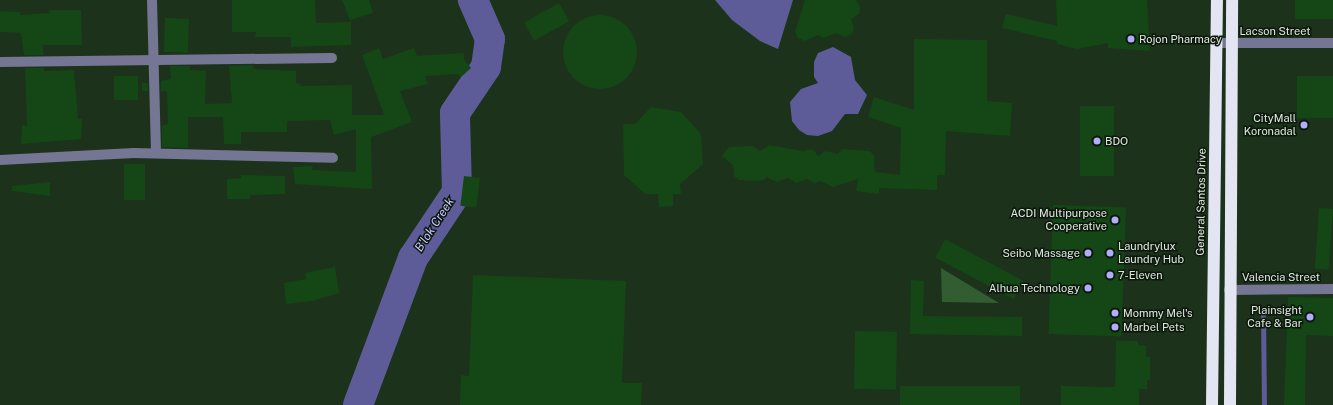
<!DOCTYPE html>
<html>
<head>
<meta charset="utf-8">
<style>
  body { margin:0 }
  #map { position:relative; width:1333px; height:405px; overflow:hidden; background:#1c321b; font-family:"Public Sans",sans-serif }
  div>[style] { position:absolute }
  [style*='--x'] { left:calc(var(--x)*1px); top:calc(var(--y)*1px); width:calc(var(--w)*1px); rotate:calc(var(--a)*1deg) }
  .green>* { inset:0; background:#325d30 }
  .water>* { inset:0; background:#5d5c99 }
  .stream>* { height:5px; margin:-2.5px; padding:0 2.5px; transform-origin:2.5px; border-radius:2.5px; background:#5d5c99 }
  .river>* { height:30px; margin:-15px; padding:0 15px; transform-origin:15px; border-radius:15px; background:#5d5c99 }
  .building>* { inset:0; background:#144715; transform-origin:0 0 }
  .round { border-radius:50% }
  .minor>* { height:10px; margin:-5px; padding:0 5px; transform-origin:5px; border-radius:5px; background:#757693 }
  .highway>* { height:12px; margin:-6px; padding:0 6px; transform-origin:6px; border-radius:6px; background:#e4e5f3 }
  .dots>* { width:11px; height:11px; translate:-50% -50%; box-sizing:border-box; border:2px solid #0d170d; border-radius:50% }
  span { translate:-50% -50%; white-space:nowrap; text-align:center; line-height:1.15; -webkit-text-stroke:3px #0d170d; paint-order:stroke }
  .street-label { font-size:11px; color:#ddebdc }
  .poi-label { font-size:11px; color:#ddebdc }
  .left { translate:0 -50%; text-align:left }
  .right { translate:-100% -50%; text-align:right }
  .water-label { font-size:12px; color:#c6c7fd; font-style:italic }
</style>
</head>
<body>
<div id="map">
  <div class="green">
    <i style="clip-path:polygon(941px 268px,999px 303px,942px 302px)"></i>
  </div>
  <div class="water">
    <i style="clip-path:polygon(715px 0,793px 0,778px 49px,760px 41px,732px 20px)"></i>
    <i style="clip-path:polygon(833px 47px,851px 57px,855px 80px,867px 95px,858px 114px,845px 114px,832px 131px,818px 136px,807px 135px,799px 130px,792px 121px,790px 102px,801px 89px,818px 83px,814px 77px,814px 62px,818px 53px)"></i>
  </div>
  <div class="stream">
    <i style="--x:1263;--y:312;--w:93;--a:89.4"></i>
  </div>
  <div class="river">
    <i style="--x:358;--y:405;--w:157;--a:-69.5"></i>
    <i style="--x:413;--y:258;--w:79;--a:-56.3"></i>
    <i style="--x:457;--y:192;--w:79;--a:-91.5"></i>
    <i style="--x:455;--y:113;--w:55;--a:-56"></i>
    <i style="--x:486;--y:67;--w:28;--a:-82"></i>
    <i style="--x:490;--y:39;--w:43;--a:-113.6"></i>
  </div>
  <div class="building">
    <i style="clip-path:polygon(232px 0,315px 0,316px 23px,351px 22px,351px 45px,291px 47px,291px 37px,255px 37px,256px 32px,232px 32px)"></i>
    <i style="clip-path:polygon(342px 0,369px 0,373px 13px,350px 20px)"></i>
    <i style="clip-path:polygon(805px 0,856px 0,860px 7px,859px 14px,851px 19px,854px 27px,852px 34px,845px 37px,836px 33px,824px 38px,818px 35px,805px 41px,798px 38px,795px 32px)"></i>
    <i style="clip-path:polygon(1056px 0,1147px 0,1150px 51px,1108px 48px,1108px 43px,1077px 49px,1057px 44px,1057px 41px,1002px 28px,1006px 14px,1057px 26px)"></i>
    <i style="left:1295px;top:0;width:38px;height:19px"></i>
    <i style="left:559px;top:3px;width:21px;height:40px;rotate:61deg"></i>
    <i style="clip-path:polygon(49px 10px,81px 10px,82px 45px,43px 45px,43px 55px,24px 55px,21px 33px,0 32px,0 11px,20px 12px,20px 15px,50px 13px)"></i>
    <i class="round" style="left:563px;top:15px;width:74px;height:74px"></i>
    <i style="left:165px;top:18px;width:24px;height:34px;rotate:2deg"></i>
    <i style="clip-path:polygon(914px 39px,987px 40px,987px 101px,1012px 103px,1010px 136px,946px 131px,945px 175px,937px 175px,937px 190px,879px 188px,879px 194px,856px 191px,858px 179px,833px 187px,821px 181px,815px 183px,807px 179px,796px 183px,788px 178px,777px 182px,766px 177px,764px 180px,757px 181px,739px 180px,734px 176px,733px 165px,722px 156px,729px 147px,753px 146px,760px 151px,769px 145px,803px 151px,813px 149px,818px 156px,826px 151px,838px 154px,842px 149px,870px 151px,874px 156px,875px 172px,900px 175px,901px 128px,868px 117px,874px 97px,914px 110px)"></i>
    <i style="clip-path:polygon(379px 48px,383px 59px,414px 48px,417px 56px,464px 53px,464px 59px,471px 68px,461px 77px,458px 74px,425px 76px,428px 84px,400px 91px,412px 122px,371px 137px,372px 189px,295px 184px,293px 167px,313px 166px,312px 170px,356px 172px,356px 129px,334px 135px,330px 120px,287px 121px,287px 132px,241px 132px,241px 144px,224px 144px,223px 117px,188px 117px,188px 148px,162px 147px,162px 126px,168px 124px,167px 91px,161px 91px,161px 81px,171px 79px,170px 66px,190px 66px,190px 70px,206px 71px,205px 104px,232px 103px,229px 66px,253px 65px,254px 69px,296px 71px,296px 83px,301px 84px,300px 86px,352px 85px,352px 115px,384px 115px,362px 55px)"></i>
    <i style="clip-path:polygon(25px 68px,44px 68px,44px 71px,74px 70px,78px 119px,82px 119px,81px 139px,21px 144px,22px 125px,27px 126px)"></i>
    <i style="left:114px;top:76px;width:24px;height:24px"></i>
    <i style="left:1297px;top:76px;width:36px;height:42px"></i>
    <i style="left:148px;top:83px;width:8px;height:6px;rotate:90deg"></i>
    <i style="left:1080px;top:106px;width:34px;height:70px"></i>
    <i style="clip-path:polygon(651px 107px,681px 112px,701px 134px,703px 164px,680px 184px,681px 194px,673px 194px,673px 206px,659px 207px,658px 194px,645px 194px,624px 175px,623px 124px,635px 124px)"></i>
    <i style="left:124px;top:164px;width:21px;height:36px"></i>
    <i style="clip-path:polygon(241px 175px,285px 176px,285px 194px,250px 195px,250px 199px,227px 199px,227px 179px,241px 178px)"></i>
    <i style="left:464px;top:176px;width:16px;height:30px;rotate:7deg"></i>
    <i style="clip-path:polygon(50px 182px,50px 196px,12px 191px,12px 186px)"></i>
    <i style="left:1053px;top:205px;width:73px;height:129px;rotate:2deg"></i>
    <i style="left:1319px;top:208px;width:14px;height:61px;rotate:4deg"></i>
    <i style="left:945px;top:239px;width:89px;height:21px;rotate:28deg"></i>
    <i style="clip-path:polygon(335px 267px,339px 293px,312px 301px,286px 304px,284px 283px,306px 279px,305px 273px)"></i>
    <i style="clip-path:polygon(473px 275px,626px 281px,622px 383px,642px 383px,641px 405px,460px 405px,461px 375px,469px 376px)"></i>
    <i style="clip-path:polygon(911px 280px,924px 281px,923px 316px,1022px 317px,1022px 336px,910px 334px)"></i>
    <i style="clip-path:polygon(1288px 297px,1333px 298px,1333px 336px,1306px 335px,1305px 405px,1284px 405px)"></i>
    <i style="left:855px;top:331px;width:42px;height:58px;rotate:1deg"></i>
    <i style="clip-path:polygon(1116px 341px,1138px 341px,1138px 345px,1146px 346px,1146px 357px,1150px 357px,1150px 380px,1147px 380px,1147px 389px,1139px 389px,1139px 405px,1061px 405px,1061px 386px,1115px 387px)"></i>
    <i style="left:900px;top:386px;width:120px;height:19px"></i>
  </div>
  <div class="minor">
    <i style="--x:152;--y:0;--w:153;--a:88.5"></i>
    <i style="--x:1217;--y:43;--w:116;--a:0"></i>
    <i style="--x:0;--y:62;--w:332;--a:-0.7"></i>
    <i style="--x:0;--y:160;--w:134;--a:-3"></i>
    <i style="--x:134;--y:153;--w:199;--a:1.4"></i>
    <i style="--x:1229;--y:290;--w:104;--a:-0.6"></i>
  </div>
  <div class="highway">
    <i style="--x:1212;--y:405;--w:405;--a:-89.3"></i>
    <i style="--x:1230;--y:405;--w:405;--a:-89.7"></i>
  </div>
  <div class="dots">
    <i style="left:1131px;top:39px;background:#aeaefa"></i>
    <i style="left:1304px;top:125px;background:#aeaefa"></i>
    <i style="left:1097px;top:141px;background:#aeaefa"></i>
    <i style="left:1115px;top:220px;background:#aeaefa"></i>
    <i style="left:1088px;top:253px;background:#aeaefa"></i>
    <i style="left:1110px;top:253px;background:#aeaefa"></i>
    <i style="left:1110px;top:275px;background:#aeaefa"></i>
    <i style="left:1088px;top:288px;background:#aeaefa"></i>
    <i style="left:1115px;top:313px;background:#aeaefa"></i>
    <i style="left:1310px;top:317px;background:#aeaefa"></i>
    <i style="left:1115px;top:327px;background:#aeaefa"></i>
  </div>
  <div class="street-label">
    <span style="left:1275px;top:31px">Lacson Street</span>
    <span style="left:1201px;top:202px;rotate:-89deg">General Santos Drive</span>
    <span style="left:1281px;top:277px">Valencia Street</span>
  </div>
  <div class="poi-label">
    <span class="left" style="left:1139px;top:39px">Rojon Pharmacy</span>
    <span class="right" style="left:1296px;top:125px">CityMall<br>Koronadal</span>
    <span class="left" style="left:1105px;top:141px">BDO</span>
    <span class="right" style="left:1107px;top:220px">ACDI Multipurpose<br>Cooperative</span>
    <span class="left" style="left:1118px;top:253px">Laundrylux<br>Laundry Hub</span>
    <span class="right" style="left:1080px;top:253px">Seibo Massage</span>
    <span class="left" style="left:1118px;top:275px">7-Eleven</span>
    <span class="right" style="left:1080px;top:288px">Alhua Technology</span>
    <span class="right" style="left:1302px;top:317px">Plainsight<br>Cafe &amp; Bar</span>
    <span class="left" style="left:1123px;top:313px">Mommy Mel's</span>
    <span class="left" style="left:1123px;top:327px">Marbel Pets</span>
  </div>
  <div class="water-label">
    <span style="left:435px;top:225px;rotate:-57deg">B'lok Creek</span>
  </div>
</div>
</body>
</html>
